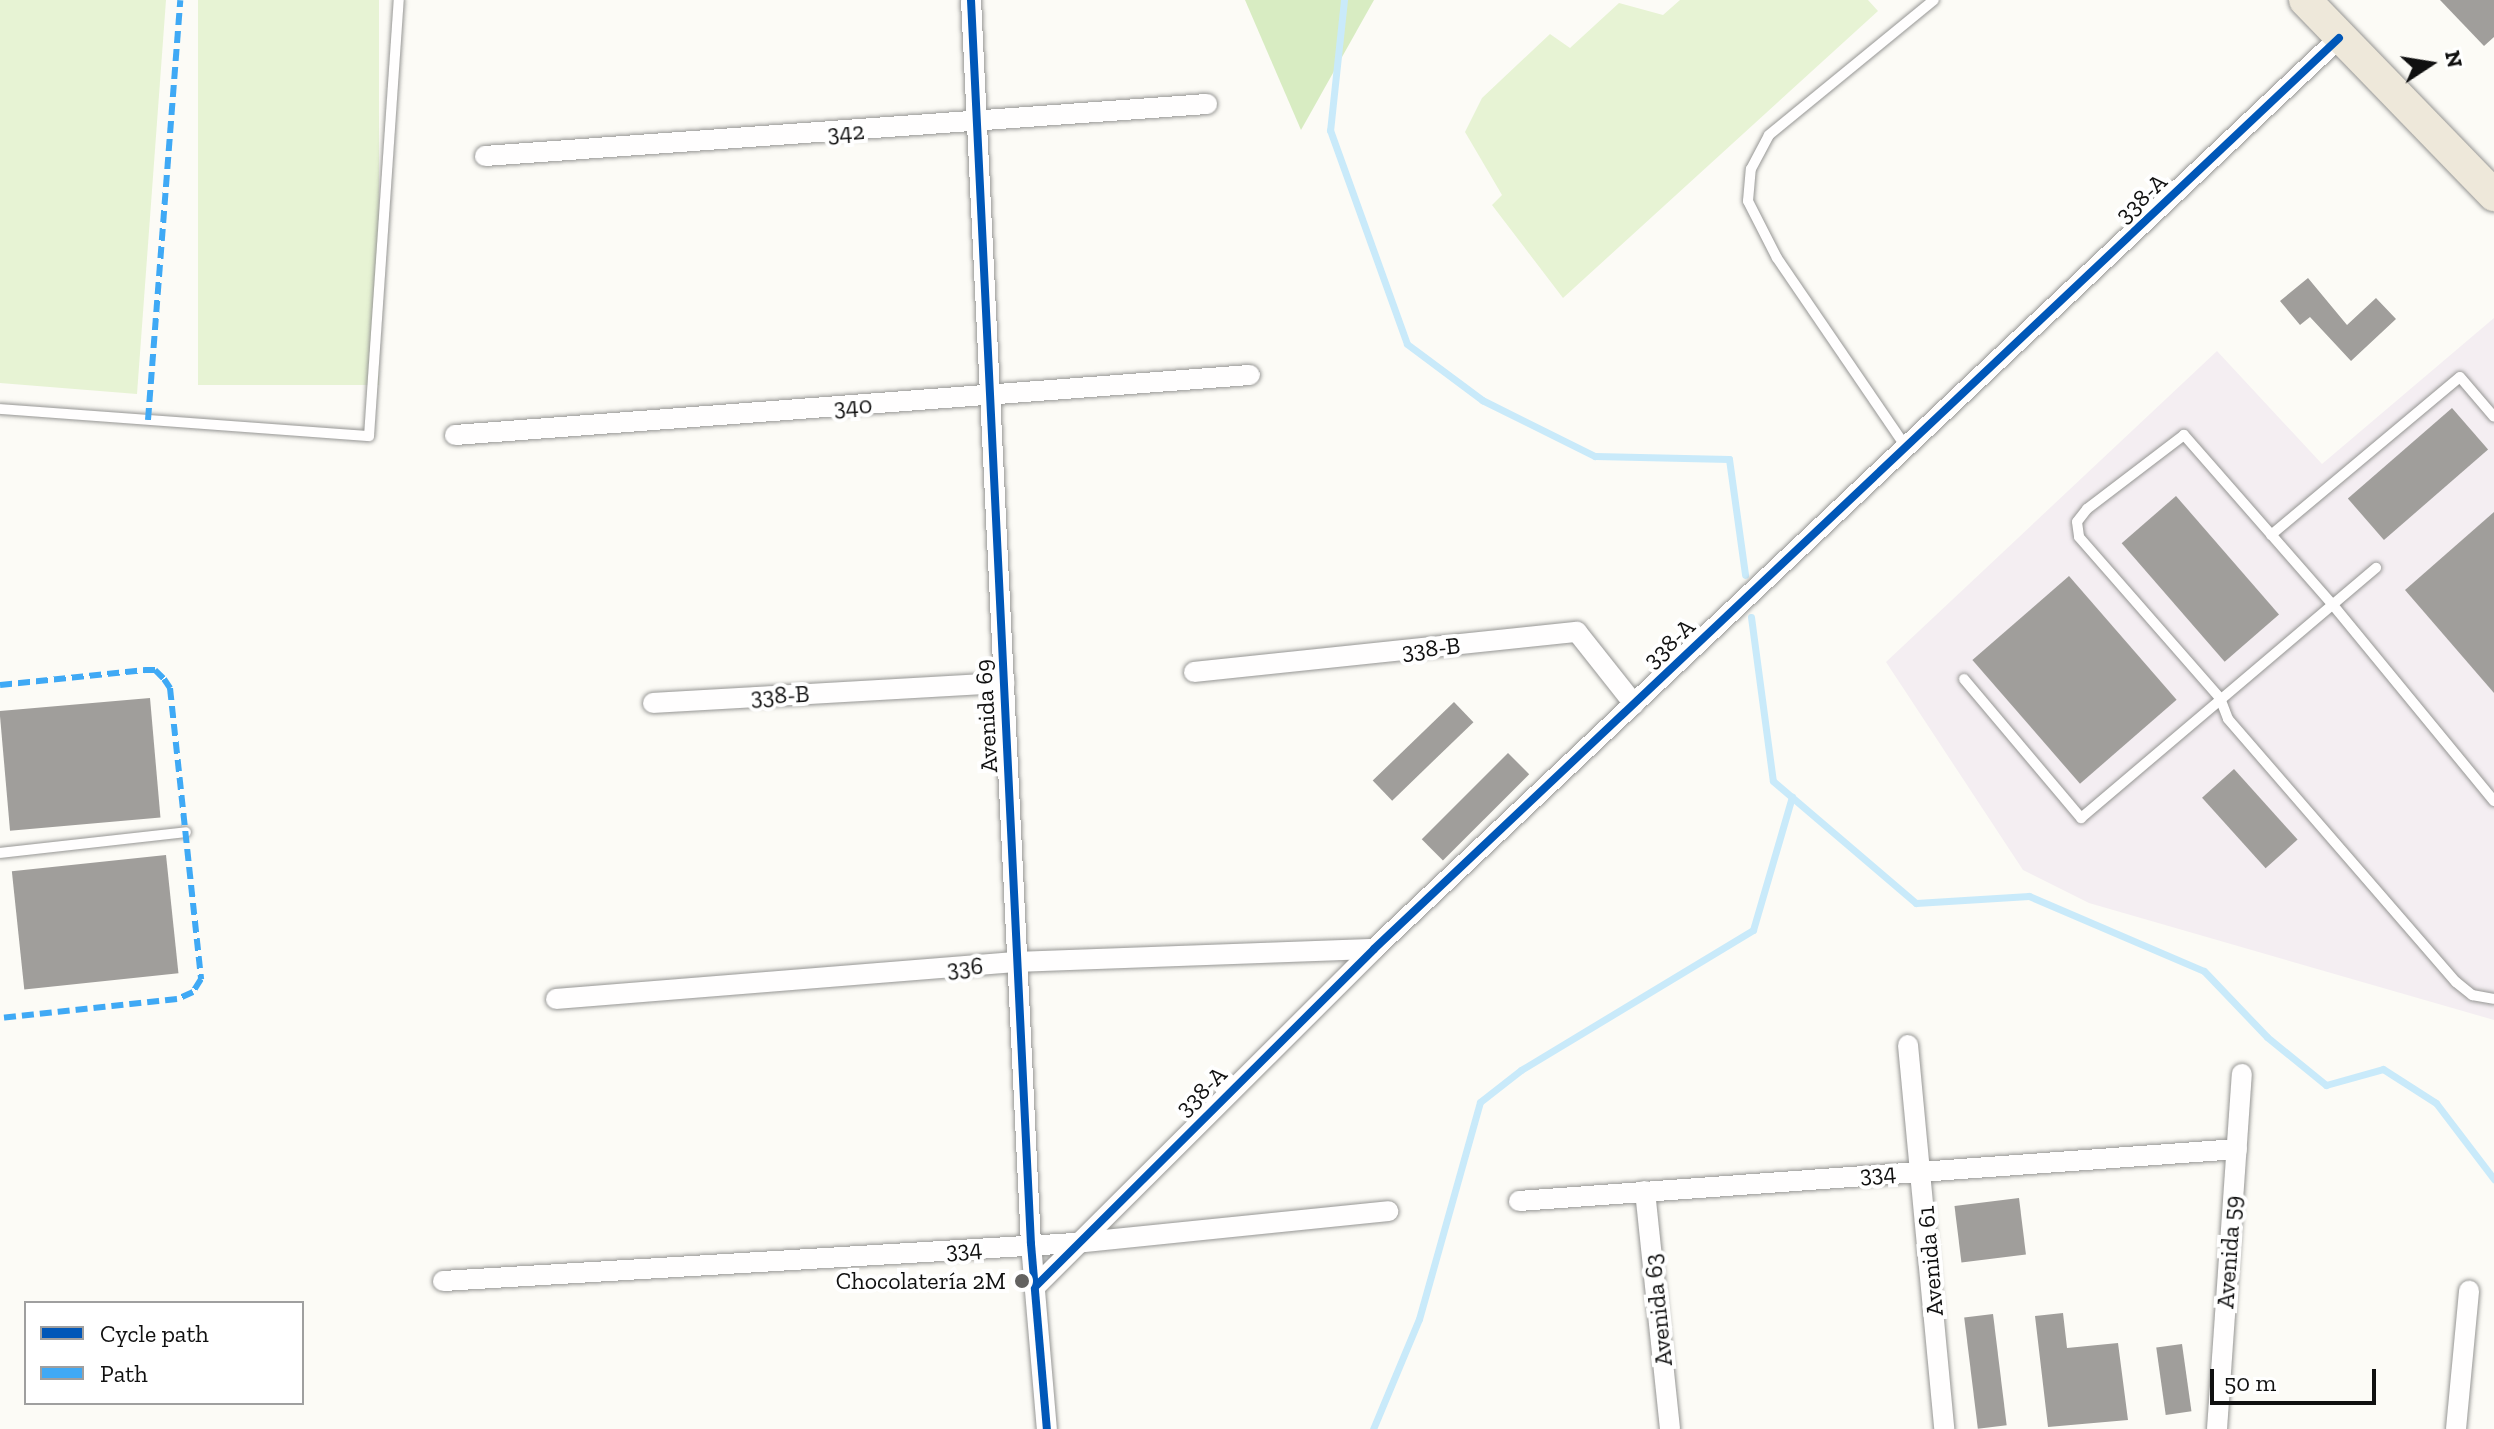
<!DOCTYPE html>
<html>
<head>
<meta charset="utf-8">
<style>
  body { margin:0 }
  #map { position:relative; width:2494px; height:1429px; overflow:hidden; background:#fcfbf6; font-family:"Zilla Slab",serif }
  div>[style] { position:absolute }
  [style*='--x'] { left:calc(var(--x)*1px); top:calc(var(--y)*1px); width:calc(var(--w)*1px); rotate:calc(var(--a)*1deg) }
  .industrial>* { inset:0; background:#f4eef2 }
  .green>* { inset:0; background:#e7f3d4; transform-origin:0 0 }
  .forest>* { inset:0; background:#d8ecc2 }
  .stream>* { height:7px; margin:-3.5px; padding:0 3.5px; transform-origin:3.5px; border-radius:3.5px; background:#c9eafa }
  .building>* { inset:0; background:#a09e9b; transform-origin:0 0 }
  .roads { filter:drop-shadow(0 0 2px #969694) drop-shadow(0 0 2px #969694) }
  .lane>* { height:10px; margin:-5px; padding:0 5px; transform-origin:5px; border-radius:5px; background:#fffefe }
  .street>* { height:20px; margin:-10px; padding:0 10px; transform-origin:10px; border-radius:10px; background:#fffefe }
  .primary>* { height:32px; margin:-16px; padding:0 16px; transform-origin:16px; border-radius:16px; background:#eee8da }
  .quiet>* { height:6px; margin-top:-3px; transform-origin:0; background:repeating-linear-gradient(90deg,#3fa9f5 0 12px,transparent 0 18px) }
  .cycleway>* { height:8px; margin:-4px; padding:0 4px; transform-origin:4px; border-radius:4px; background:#0057b8 }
  .dots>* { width:22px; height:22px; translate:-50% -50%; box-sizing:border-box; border:4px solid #fff; border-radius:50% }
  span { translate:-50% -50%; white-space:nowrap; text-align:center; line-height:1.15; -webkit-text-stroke:8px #fff; paint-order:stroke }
  .street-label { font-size:24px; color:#101010 }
  .poi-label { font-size:24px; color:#101010 }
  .right { translate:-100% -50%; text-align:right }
  .legend { position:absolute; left:24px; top:1301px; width:280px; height:104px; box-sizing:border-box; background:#fff; border:2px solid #9f9f9f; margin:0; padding:10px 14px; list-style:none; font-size:24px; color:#101010 }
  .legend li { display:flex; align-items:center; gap:16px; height:40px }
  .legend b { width:40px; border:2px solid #9f9f9f }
  .north { position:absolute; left:2390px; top:24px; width:80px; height:80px; -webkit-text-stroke:6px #fff; paint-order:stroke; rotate:78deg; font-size:22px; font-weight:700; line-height:32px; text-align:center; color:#101010 }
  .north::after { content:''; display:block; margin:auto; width:28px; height:36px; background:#101010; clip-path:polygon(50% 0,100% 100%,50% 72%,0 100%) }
  .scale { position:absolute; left:2210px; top:1369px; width:166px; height:36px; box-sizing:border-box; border:4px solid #101010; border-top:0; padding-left:10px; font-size:24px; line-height:28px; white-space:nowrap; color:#101010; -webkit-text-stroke:6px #fff; paint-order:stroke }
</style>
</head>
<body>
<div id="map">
  <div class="industrial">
    <i style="clip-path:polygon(2494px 318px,2494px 1020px,2089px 903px,2023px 870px,1886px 662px,2217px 351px,2322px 464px)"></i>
  </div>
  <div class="green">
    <i style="clip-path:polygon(0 0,166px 0,137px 394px,0 383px)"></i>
    <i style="left:198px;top:0;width:181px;height:385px"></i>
    <i style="clip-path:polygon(1680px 0,1868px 0,1878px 11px,1563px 298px,1492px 205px,1502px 195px,1465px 132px,1482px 98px,1550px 34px,1570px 48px,1619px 3px,1663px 15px)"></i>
  </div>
  <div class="forest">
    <i style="clip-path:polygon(1245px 0,1374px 0,1301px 130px)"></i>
  </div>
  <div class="stream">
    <i style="--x:1344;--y:0;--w:131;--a:96.1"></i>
    <i style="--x:1330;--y:130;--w:227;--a:70.2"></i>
    <i style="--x:1407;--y:344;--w:94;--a:36.7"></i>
    <i style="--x:1482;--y:400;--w:126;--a:26.4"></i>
    <i style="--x:1595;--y:456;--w:134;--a:1.3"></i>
    <i style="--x:1729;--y:459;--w:117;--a:82.1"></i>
    <i style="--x:1751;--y:617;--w:165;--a:82.4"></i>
    <i style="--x:1773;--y:781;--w:188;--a:40.5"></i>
    <i style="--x:1916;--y:903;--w:113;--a:-3.5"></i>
    <i style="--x:2029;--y:896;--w:190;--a:23.2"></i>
    <i style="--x:2204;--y:971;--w:91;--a:46.3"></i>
    <i style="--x:2267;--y:1037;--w:76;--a:39.1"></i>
    <i style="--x:2326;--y:1085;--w:59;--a:-15.7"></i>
    <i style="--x:2383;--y:1069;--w:63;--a:32.7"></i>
    <i style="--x:2436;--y:1103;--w:96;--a:52.7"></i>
    <i style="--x:1373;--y:1429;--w:119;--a:-67.3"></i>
    <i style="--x:1419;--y:1319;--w:225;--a:-74.3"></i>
    <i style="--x:1480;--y:1102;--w:52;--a:-38"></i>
    <i style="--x:1521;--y:1070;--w:271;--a:-31.1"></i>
    <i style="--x:1753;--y:930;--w:139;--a:-73.7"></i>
  </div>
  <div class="building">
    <i style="clip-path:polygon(2440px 0,2494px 0,2494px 37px,2484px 46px)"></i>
    <i style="clip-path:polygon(2308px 278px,2347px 325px,2376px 298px,2396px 319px,2351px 361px,2310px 317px,2300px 325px,2280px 301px)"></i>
    <i style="left:2452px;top:408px;width:55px;height:138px;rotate:49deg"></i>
    <i style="left:2176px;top:496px;width:157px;height:72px;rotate:49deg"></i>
    <i style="clip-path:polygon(2494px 512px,2494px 693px,2405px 590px)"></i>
    <i style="left:2069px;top:576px;width:164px;height:128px;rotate:49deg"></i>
    <i style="left:150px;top:698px;width:120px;height:151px;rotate:85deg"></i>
    <i style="left:1454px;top:702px;width:28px;height:113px;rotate:46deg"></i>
    <i style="left:1508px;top:753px;width:30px;height:122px;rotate:45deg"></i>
    <i style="left:2234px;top:769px;width:95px;height:43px;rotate:48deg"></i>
    <i style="left:166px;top:855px;width:119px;height:155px;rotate:84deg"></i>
    <i style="left:2019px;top:1198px;width:57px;height:65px;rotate:83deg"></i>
    <i style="clip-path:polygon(2063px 1313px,2067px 1348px,2118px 1343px,2128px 1420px,2048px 1427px,2035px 1316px)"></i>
    <i style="left:1993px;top:1314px;width:112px;height:29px;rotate:83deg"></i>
    <i style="left:2182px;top:1344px;width:68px;height:26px;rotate:82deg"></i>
  </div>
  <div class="roads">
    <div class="lane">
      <i style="--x:0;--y:409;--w:370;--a:4.2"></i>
      <i style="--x:369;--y:436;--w:437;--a:-86.1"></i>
      <i style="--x:1906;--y:447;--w:229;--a:-124.3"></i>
      <i style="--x:1777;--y:258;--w:64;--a:-117"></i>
      <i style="--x:1748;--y:201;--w:32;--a:-85"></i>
      <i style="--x:1751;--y:169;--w:38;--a:-62"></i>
      <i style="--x:1769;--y:135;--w:213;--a:-39.3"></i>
      <i style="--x:2271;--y:535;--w:246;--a:-39.9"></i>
      <i style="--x:2460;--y:377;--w:52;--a:49.6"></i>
      <i style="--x:1964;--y:679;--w:182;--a:49.9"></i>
      <i style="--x:2081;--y:818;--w:387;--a:-40.3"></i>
      <i style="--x:2494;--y:801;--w:255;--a:-129.4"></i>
      <i style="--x:2332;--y:604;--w:225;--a:-131.2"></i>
      <i style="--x:2184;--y:435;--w:122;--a:142.7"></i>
      <i style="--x:2087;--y:509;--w:16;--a:128"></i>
      <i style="--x:2077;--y:522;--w:15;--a:82"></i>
      <i style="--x:2079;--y:537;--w:214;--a:48.8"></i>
      <i style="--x:2220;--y:698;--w:22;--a:69"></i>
      <i style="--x:2228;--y:719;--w:348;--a:49.1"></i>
      <i style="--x:2456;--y:982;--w:21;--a:39"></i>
      <i style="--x:2472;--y:995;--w:22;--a:10"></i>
      <i style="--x:0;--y:853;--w:187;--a:-6.4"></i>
    </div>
    <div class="street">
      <i style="--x:971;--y:0;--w:1245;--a:87.24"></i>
      <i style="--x:1031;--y:1244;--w:186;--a:85.1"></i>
      <i style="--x:485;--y:156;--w:724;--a:-4.12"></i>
      <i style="--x:455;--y:435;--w:797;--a:-4.32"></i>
      <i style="--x:1194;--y:672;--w:385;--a:-6"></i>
      <i style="--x:1577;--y:632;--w:92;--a:51.6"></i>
      <i style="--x:653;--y:703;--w:352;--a:-3.3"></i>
      <i style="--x:556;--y:999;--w:463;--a:-4.6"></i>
      <i style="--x:1018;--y:962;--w:356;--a:-2.1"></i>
      <i style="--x:1908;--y:1045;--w:386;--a:84.6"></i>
      <i style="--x:1645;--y:1191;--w:239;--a:84"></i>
      <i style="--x:1519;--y:1201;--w:720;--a:-4.14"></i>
      <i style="--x:443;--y:1281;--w:633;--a:-3.44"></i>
      <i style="--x:1075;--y:1243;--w:315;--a:-5.8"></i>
      <i style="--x:1036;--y:1286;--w:477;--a:-44.9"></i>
      <i style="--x:1374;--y:949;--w:1327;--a:-43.35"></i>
      <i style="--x:2217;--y:1429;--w:356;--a:-86"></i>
      <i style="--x:2456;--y:1429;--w:139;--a:-84.6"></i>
    </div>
    <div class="primary">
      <i style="--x:2305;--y:0;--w:272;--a:45.9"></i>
    </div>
  </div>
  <div class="quiet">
    <i style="--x:148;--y:420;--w:421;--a:-85.6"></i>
    <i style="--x:0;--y:685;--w:146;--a:-5.9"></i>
    <i style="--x:145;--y:670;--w:10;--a:0"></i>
    <i style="--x:155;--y:670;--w:13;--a:45"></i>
    <i style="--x:164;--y:679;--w:11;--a:56"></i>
    <i style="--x:170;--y:688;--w:293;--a:83.9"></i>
    <i style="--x:201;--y:979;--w:15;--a:122"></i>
    <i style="--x:193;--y:992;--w:17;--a:156"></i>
    <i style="--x:177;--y:999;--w:178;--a:173.9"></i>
  </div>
  <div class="cycleway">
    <i style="--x:971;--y:0;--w:1245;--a:87.24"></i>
    <i style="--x:1031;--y:1244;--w:186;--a:85.1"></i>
    <i style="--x:1036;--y:1286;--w:477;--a:-44.9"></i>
    <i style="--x:1374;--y:949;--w:1327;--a:-43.35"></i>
  </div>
  <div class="dots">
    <i style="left:1022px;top:1281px;background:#636260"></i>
  </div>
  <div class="street-label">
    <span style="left:846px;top:132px;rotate:-4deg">342</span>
    <span style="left:2141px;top:198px;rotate:-43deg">338-A</span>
    <span style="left:853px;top:406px;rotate:-4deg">340</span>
    <span style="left:1669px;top:643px;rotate:-43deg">338-A</span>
    <span style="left:1431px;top:648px;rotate:-6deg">338-B</span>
    <span style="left:780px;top:695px;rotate:-3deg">338-B</span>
    <span style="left:986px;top:716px;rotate:-93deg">Avenida 69</span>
    <span style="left:965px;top:967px;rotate:-5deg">336</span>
    <span style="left:1201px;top:1091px;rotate:-44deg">338-A</span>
    <span style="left:1878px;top:1173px;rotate:-4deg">334</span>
    <span style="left:964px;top:1249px;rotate:-4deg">334</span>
    <span style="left:2229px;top:1252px;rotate:-86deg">Avenida 59</span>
    <span style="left:1930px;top:1261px;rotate:-95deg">Avenida 61</span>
    <span style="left:1658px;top:1310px;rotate:-96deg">Avenida 63</span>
  </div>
  <div class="poi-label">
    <span class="right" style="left:1006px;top:1281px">Chocolatería 2M</span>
  </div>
  <ul class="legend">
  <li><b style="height:10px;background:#0057b8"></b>Cycle path</li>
  <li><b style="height:10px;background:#3fa9f5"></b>Path</li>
  </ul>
  <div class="north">N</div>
  <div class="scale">50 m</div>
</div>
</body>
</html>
